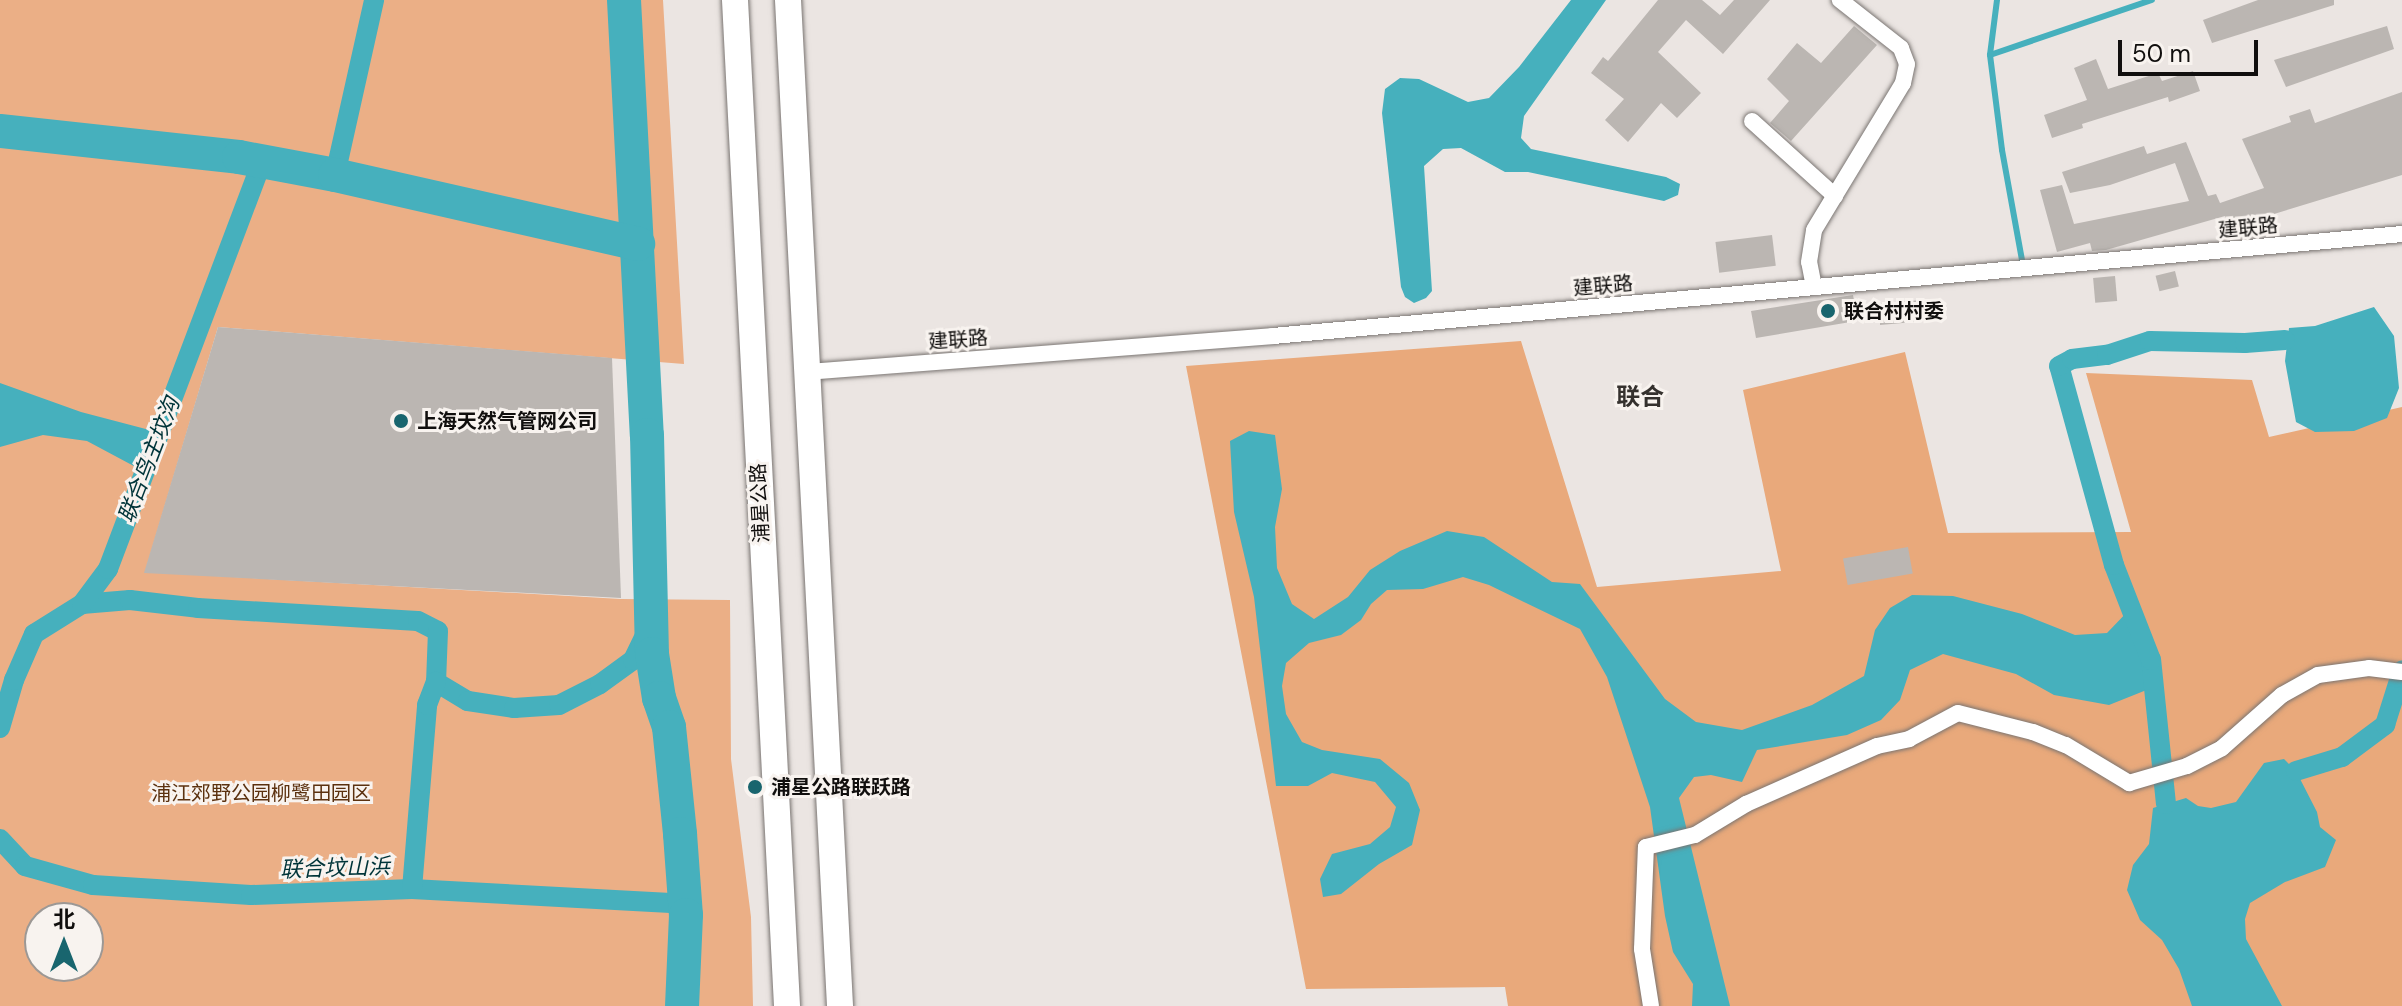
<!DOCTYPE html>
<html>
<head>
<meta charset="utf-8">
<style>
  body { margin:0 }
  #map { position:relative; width:2402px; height:1006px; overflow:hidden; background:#ebe5e2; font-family:"DM Sans","Noto Sans SC",sans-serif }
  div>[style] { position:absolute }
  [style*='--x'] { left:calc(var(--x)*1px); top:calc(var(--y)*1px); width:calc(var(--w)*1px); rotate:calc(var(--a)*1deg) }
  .green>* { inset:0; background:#ebaf86 }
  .forest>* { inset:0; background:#e9a97b }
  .water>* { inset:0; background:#46b0bd }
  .stream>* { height:6px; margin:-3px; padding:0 3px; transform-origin:3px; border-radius:3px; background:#46b0bd }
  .canal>* { height:20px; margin:-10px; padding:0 10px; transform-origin:10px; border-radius:10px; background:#46b0bd }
  .river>* { height:34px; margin:-17px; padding:0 17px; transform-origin:17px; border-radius:17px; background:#46b0bd }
  .building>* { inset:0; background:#bbb6b2; transform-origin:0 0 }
  .roads { filter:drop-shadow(0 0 2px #7a7572) drop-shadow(0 0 2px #7a7572) }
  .street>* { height:16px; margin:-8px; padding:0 8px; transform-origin:8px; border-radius:8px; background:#fff }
  .primary>* { height:26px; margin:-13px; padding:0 13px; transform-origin:13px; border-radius:13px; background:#fff }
  .dots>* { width:22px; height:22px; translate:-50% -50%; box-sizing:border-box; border:4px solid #f8f3ef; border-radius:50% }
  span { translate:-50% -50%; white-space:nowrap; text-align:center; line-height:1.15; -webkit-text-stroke:6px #f8f3ef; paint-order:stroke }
  .street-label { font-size:20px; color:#110f0e }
  .poi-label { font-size:20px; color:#110f0e; font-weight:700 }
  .left { translate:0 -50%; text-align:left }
  .park-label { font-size:20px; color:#5b310f }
  .water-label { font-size:22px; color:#003439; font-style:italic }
  .quarter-label { font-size:24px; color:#35312e; font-weight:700 }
  .north { position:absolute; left:24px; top:902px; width:80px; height:80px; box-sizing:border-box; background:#f8f3ef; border:2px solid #9c9895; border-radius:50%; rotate:0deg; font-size:22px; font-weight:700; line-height:32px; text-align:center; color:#110f0e }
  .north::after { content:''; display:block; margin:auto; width:28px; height:36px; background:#19656e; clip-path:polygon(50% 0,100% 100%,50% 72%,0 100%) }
  .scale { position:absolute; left:2118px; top:40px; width:140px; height:36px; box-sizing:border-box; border:4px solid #110f0e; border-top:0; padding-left:10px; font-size:24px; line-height:28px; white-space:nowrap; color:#110f0e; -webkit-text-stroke:6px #f8f3ef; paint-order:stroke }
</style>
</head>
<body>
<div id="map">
  <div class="green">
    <i style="clip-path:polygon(evenodd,0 0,663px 0,684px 364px,218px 327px,145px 572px,621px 599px,730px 600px,731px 759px,751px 917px,753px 1006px,0 1006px,0 0,40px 918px,88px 918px,88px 966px,40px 966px,40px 918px)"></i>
  </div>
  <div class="forest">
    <i style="clip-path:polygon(1521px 341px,1597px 587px,1781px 571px,1743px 390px,1905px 352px,1948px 533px,2131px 532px,2086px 373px,2252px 380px,2269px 437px,2402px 407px,2402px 1006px,1508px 1006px,1505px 987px,1306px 989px,1186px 366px)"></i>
  </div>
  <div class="water">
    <i style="clip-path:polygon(1571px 0,1606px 0,1524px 116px,1521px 138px,1531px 149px,1666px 177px,1680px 184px,1678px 195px,1664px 201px,1528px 172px,1505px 172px,1461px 148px,1443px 149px,1424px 166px,1432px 291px,1426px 298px,1414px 303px,1405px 297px,1401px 287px,1382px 113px,1385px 89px,1400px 78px,1419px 79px,1468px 102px,1489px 98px,1519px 67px)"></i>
    <i style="clip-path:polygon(2374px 307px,2394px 336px,2399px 388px,2387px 418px,2354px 431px,2315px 432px,2296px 422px,2285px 361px,2289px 328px,2315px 326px)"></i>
    <i style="clip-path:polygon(0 383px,81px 412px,161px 433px,145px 472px,87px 441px,43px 435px,0 447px)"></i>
    <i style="clip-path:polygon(1249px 431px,1275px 435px,1282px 489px,1275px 527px,1277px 568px,1292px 604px,1314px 619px,1348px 597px,1370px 570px,1400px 551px,1447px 531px,1484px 537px,1552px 582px,1580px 584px,1665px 699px,1696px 722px,1742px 730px,1812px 705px,1864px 676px,1875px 630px,1890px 608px,1912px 595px,1953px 596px,2022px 614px,2075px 635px,2107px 633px,2131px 608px,2154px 687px,2109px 705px,2054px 695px,2016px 674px,1943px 654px,1910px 670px,1900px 700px,1881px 720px,1847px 735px,1757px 750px,1742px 782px,1711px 775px,1694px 777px,1679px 798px,1730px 1006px,1692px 1006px,1693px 984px,1673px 952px,1665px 916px,1650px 807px,1607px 677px,1580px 629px,1489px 585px,1463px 577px,1423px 589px,1387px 590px,1371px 604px,1361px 620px,1341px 635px,1309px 643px,1286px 663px,1282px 686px,1286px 714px,1302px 742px,1322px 750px,1380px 759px,1409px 783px,1420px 810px,1412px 845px,1379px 864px,1341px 894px,1323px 897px,1320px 879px,1332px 854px,1370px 844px,1390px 827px,1396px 807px,1375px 782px,1332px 773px,1308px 786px,1276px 786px,1254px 597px,1234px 512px,1230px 441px)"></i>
    <i style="clip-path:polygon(2284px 759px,2296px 771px,2317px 812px,2320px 827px,2336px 840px,2325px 867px,2285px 882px,2250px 903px,2245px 919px,2246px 939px,2282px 1006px,2192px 1006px,2179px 969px,2162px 940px,2140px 920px,2127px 890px,2133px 865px,2149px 844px,2153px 808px,2186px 798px,2198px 806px,2211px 808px,2236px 802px,2264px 763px)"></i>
  </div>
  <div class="stream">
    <i style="--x:1997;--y:0;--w:55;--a:97.3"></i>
    <i style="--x:1990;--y:55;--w:96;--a:82.8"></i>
    <i style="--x:2002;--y:150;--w:117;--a:79.7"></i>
    <i style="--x:1990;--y:55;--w:171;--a:-18.8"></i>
  </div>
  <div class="canal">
    <i style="--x:335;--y:175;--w:179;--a:-77.4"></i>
    <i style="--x:82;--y:604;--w:48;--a:-4.8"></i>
    <i style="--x:130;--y:600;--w:68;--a:6.7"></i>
    <i style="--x:198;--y:608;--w:220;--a:3.4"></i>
    <i style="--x:418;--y:621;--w:22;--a:27"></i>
    <i style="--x:438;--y:631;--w:51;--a:92.2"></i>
    <i style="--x:436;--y:682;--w:37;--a:31"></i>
    <i style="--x:468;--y:701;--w:47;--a:8.7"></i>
    <i style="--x:514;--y:708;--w:45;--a:-3.8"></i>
    <i style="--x:559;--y:705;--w:46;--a:-27.1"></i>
    <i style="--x:600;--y:684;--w:41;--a:-36"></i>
    <i style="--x:633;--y:660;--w:41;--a:-64.1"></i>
    <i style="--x:0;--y:728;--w:50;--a:-73.7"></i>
    <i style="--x:14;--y:680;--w:50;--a:-66.5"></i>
    <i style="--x:34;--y:634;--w:57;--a:-32"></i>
    <i style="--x:82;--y:604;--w:44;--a:-53.4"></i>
    <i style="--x:108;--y:569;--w:433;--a:-69.3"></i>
    <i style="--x:2296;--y:771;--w:48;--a:-16.9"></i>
    <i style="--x:2342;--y:757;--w:54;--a:-36.7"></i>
    <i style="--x:2385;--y:725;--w:57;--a:-72.5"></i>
    <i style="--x:2166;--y:804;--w:145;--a:-95.9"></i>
    <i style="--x:2151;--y:660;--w:102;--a:-111.3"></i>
    <i style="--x:2114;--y:565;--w:206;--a:-105.4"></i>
    <i style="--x:2059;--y:366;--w:15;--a:-28"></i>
    <i style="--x:2072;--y:359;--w:35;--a:-7"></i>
    <i style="--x:2107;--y:355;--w:45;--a:-18"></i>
    <i style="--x:2150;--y:341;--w:95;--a:1.2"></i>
    <i style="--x:2245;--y:343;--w:40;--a:-4.3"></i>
    <i style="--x:0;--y:839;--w:37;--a:47"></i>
    <i style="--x:25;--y:866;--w:71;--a:15.6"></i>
    <i style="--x:93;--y:885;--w:158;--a:3.6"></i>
    <i style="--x:251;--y:895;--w:161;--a:-2.1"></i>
    <i style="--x:412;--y:889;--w:273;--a:3.1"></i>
    <i style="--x:412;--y:889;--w:185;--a:-85.3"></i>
    <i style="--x:427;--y:705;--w:25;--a:-69"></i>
  </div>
  <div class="river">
    <i style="--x:624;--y:0;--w:436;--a:87"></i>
    <i style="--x:647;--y:435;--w:219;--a:88.7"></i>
    <i style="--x:652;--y:654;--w:45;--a:81"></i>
    <i style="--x:659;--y:698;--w:31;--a:71"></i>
    <i style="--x:669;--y:727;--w:108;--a:84.1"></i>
    <i style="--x:680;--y:834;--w:81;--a:85.8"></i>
    <i style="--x:686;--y:915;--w:91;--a:92.5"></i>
    <i style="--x:0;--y:131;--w:240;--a:6.2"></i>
    <i style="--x:239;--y:157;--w:98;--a:10.6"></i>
    <i style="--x:335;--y:175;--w:311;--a:12.8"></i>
  </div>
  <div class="building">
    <i style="clip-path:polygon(1658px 0,1702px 0,1720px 15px,1734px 0,1770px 0,1723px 54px,1686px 20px,1658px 52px,1701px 93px,1677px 118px,1661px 103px,1628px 142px,1605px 120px,1624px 99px,1591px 73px,1603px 57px,1608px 61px)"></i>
    <i style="clip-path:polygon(2258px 0,2334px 0,2334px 5px,2212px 43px,2203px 20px)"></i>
    <i style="clip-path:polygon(1854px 26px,1877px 45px,1791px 141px,1770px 123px,1789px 101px,1767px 79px,1797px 43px,1821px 63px)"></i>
    <i style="clip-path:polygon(2387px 26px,2394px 49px,2286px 87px,2274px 60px)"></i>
    <i style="clip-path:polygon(2096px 59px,2108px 89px,2158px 73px,2162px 81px,2193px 71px,2200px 91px,2169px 102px,2168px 97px,2082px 124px,2083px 128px,2052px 138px,2044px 115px,2087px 100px,2074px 68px)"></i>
    <i style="clip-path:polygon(2402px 92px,2402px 175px,2228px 228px,2225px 216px,2106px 250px,2092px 251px,2090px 243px,2057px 252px,2040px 190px,2062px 185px,2074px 224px,2189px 201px,2175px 163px,2110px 185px,2070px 193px,2062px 172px,2144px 146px,2147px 154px,2186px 142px,2208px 196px,2216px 194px,2220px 203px,2264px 188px,2242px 139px,2291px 122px,2289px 116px,2310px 109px,2315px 123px)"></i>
    <i style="left:1772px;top:235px;width:31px;height:57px;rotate:83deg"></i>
    <i style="left:2175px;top:271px;width:16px;height:20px;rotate:76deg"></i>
    <i style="left:2115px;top:276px;width:25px;height:22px;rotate:85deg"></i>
    <i style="clip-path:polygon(1853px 295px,1855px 306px,1921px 300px,1925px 321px,1880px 325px,1880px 317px,1756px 338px,1751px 311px)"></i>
    <i style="clip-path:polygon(218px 327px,612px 358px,621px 598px,144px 573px)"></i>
    <i style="left:1908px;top:547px;width:27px;height:66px;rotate:80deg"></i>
  </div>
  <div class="roads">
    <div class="street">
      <i style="--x:1752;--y:121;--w:112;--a:42.1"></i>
      <i style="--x:1814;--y:287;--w:25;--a:-101"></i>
      <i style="--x:1809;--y:262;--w:32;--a:-81"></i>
      <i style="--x:1814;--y:230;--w:172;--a:-58.8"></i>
      <i style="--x:1903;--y:83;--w:19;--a:-78"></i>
      <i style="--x:1907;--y:64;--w:17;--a:-111"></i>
      <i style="--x:1901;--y:48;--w:78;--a:-141.8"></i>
      <i style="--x:807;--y:372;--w:467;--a:-4.4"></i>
      <i style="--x:1273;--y:336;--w:1134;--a:-5.16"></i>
      <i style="--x:1651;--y:1006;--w:58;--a:-99"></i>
      <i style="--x:1642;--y:949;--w:102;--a:-87.8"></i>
      <i style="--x:1646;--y:847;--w:50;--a:-13.8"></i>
      <i style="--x:1695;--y:835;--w:60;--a:-31.3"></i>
      <i style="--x:1746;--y:804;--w:143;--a:-23.9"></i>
      <i style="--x:1877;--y:746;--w:33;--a:-12"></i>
      <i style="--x:1909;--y:739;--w:55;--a:-28"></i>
      <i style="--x:1958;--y:713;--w:77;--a:14.2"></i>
      <i style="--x:2033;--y:732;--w:35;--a:22"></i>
      <i style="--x:2066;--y:745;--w:74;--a:31.1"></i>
      <i style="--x:2129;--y:783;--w:60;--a:-16.3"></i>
      <i style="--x:2187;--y:766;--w:39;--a:-27"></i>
      <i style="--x:2222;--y:748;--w:80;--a:-41.5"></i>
      <i style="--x:2282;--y:695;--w:41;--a:-29.1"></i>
      <i style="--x:2318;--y:675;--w:51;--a:-7.8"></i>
      <i style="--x:2369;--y:668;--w:33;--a:7"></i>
    </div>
    <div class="primary">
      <i style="--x:735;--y:0;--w:1007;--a:87.04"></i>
      <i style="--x:788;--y:0;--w:1007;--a:87.04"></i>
    </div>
  </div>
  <div class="dots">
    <i style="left:1828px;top:311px;background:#19656e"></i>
    <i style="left:401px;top:421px;background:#19656e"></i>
    <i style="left:755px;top:787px;background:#19656e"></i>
  </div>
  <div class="street-label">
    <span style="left:2248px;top:228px;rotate:-5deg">建联路</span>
    <span style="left:1603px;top:286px;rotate:-5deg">建联路</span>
    <span style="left:958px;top:340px;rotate:-4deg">建联路</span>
    <span style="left:760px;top:503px;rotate:-93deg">浦星公路</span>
  </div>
  <div class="poi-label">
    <span class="left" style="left:1844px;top:311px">联合村村委</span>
    <span class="left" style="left:417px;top:421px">上海天然气管网公司</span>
    <span class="left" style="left:771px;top:787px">浦星公路联跃路</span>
  </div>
  <div class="park-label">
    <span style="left:261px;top:793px">浦江郊野公园柳鹭田园区</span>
  </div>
  <div class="water-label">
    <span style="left:149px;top:460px;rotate:-69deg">联合鸟主坟沟</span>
    <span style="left:335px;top:868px;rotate:-2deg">联合坟山浜</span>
  </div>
  <div class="quarter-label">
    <span style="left:1640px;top:397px">联合</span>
  </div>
  <div class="north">北</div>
  <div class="scale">50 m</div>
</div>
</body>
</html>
